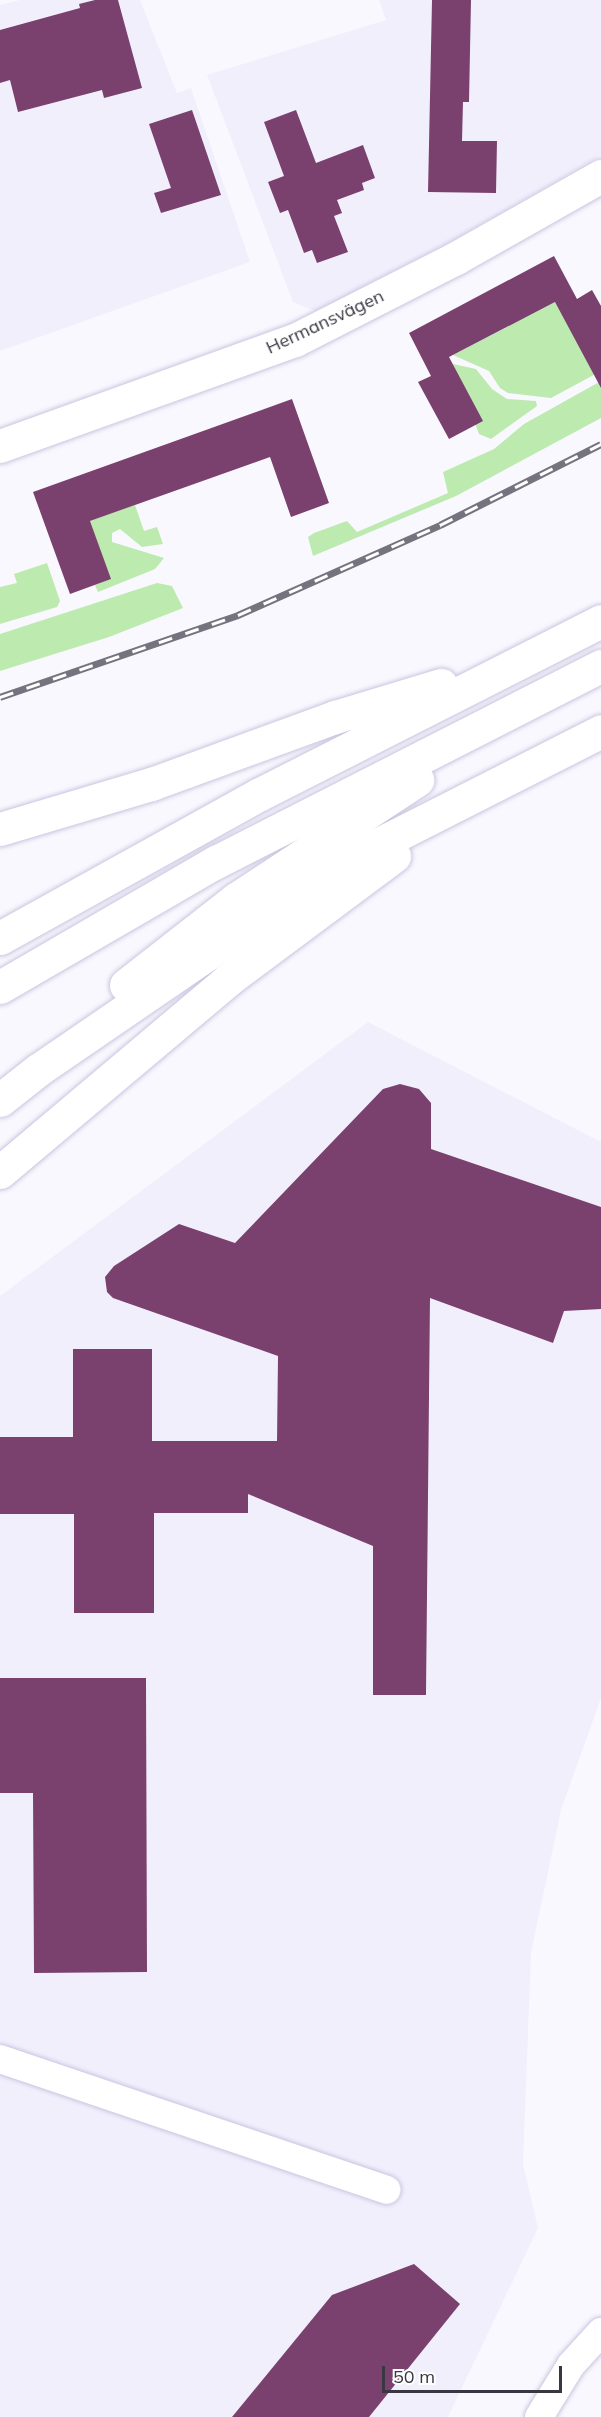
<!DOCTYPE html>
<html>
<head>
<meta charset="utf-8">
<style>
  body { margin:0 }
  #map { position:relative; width:601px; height:2417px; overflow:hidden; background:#f9f8fe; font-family:Mulish,sans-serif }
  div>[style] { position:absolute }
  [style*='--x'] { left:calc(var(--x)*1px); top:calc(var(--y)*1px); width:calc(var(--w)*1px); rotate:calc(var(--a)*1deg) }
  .built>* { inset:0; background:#f2effd }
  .green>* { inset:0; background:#bceaaf }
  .building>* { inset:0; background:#7a416e }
  .roads { filter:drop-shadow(0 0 2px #cac5e0) drop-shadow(0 0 2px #cac5e0) }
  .minor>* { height:28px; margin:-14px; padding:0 14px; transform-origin:14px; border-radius:14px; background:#fff }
  .tertiary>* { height:33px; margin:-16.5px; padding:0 16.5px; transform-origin:16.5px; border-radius:16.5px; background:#fff }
  .motorway>* { height:33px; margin:-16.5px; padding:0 16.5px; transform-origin:16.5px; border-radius:16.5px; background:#fff }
  .rail>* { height:7px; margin-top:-3.5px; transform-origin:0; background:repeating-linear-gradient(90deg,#fff 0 14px,#75737d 0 28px); box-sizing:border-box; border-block:2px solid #75737d }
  span { translate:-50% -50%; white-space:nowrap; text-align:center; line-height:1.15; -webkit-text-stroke:6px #fff; paint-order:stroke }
  .street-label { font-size:18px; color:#393742 }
  .scale { position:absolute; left:382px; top:2366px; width:180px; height:27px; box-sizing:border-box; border:3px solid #393742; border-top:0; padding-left:8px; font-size:18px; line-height:21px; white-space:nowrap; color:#393742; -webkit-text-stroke:4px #fff; paint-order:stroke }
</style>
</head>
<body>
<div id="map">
  <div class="built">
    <i style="clip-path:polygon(20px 0,140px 0,177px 93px,191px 88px,250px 262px,0 351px,0 5px)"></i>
    <i style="clip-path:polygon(379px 0,601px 0,601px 155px,453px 240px,315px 311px,293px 302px,207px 75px,386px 20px)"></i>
    <i style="clip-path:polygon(368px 1022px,601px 1142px,601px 1698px,561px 1810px,531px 1953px,523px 2164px,538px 2228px,448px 2417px,0 2417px,0 1296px)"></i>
  </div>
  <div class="green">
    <i style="clip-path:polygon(557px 301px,590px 367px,601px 371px,551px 398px,508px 393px,500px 388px,489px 371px,453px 355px)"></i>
    <i style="clip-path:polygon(453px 364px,476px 369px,492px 389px,507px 399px,536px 401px,537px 406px,491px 439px,479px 434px)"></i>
    <i style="clip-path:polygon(601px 381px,601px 418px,456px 496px,313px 556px,308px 537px,314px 533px,347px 521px,357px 532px,448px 493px,443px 472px,494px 449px,524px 424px)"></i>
    <i style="clip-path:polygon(135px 505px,144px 531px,157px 527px,163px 544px,142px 547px,120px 529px,112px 533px,112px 542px,164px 558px,155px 569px,98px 592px,95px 585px,110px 579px,90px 521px)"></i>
    <i style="clip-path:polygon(47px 563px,60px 601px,57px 607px,0 624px,0 587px,17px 583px,14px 574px)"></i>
    <i style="clip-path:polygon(157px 583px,172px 586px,183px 608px,109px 637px,0 671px,0 634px)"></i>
  </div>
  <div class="building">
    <i style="clip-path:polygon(95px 0,118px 0,142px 88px,104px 98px,102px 90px,18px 112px,10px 80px,0 83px,0 30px,80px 8px,79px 4px)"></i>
    <i style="clip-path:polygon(432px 0,471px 0,469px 102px,463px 102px,462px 141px,497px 141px,496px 193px,428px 192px)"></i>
    <i style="clip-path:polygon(192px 110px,221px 195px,161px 213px,154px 193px,171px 188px,149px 124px)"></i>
    <i style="clip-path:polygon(296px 110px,316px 163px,363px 145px,375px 178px,362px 183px,364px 190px,337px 200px,342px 213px,334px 216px,348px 252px,317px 263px,312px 250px,304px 253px,288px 210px,280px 213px,268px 182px,284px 176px,264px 122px)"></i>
    <i style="clip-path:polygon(554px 256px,577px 299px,592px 290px,601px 306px,601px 388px,555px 302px,449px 357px,483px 421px,449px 439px,418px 382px,431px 376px,409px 333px)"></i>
    <i style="clip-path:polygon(292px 399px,329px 503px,291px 517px,270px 457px,90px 521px,111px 579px,70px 594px,33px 492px)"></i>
    <i style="clip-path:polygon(400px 1084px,419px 1089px,431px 1103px,431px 1149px,601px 1207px,601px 1309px,564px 1311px,553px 1343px,430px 1298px,426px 1695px,373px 1695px,373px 1546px,248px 1494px,248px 1513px,154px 1513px,154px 1613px,74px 1613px,74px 1514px,0 1514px,0 1437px,73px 1437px,73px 1349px,152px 1349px,152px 1441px,277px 1441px,278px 1356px,113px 1298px,107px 1292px,105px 1277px,114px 1266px,179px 1224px,235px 1243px,383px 1089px)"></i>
    <i style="clip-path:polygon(0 1678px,146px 1678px,147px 1972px,34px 1973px,33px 1793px,0 1793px)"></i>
    <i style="clip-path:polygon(414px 2264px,460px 2304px,369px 2417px,232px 2417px,332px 2295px)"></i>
  </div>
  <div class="roads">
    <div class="minor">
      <i style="--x:0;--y:2059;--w:408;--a:18.7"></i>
      <i style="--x:539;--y:2417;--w:61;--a:-58.4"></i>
      <i style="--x:571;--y:2365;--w:45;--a:-47.7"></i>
    </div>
    <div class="tertiary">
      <i style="--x:0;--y:446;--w:313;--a:-19.8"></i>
      <i style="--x:295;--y:340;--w:181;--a:-27"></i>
      <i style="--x:456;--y:258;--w:167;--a:-29.5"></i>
    </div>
    <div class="motorway">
      <i style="--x:0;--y:829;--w:158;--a:-16.6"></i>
      <i style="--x:151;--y:784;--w:196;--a:-20"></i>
      <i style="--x:335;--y:717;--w:111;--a:-16.8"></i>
      <i style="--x:0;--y:938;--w:297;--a:-29"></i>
      <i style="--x:260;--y:794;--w:382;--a:-26.9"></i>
      <i style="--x:126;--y:985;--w:140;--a:-38"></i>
      <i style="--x:236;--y:899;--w:217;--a:-33.3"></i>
      <i style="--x:0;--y:987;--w:250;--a:-30.1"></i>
      <i style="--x:216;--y:862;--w:432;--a:-27"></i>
      <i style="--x:0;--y:1100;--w:48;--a:-38.3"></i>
      <i style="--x:38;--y:1070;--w:331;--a:-34.4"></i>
      <i style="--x:311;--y:883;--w:61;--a:-30.8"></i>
      <i style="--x:363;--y:852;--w:267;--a:-26.9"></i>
      <i style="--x:0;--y:1172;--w:299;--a:-40.1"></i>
      <i style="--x:229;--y:979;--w:206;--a:-36.7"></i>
    </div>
  </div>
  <div class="rail">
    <i style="--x:0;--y:697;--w:252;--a:-19"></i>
    <i style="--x:238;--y:615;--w:221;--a:-24"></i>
    <i style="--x:440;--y:525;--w:180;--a:-26.7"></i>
  </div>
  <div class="street-label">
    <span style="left:325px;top:322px;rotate:-25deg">Hermansvägen</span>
  </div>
  <div class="scale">50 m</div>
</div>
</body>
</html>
